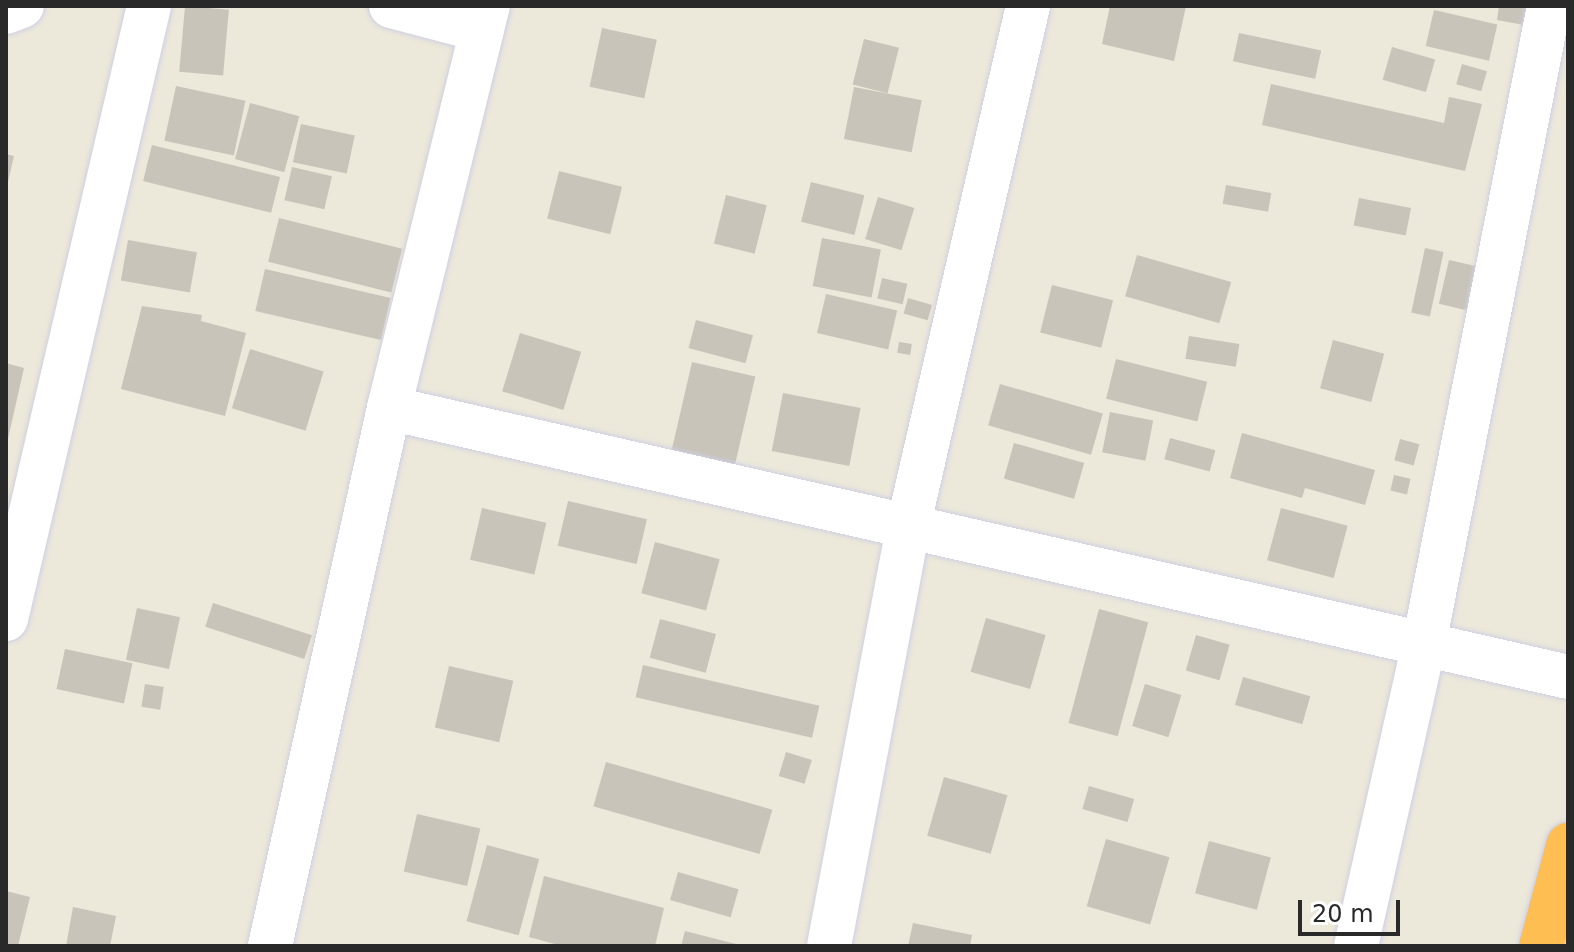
<!DOCTYPE html>
<html>
<head>
<meta charset="utf-8">
<style>
  body { margin:0 }
  #map { position:relative; width:1574px; height:952px; overflow:hidden; background:#ece8da; font-family:"DejaVu Sans",sans-serif }
  div>[style] { position:absolute }
  [style*='--x'] { left:calc(var(--x)*1px); top:calc(var(--y)*1px); width:calc(var(--w)*1px); rotate:calc(var(--a)*1deg) }
  .building>* { inset:0; background:#c8c4ba; transform-origin:0 0 }
  .roads { filter:drop-shadow(0 0 2px #cfcfe3) drop-shadow(0 0 2px #cfcfe3) }
  .minor>* { height:44px; margin:-22px; padding:0 22px; transform-origin:22px; border-radius:22px; background:#fff }
  .highway>* { height:44px; margin:-22px; padding:0 22px; transform-origin:22px; border-radius:22px; background:#ffbe52 }
  span { translate:-50% -50%; white-space:nowrap; text-align:center; line-height:1.15; -webkit-text-stroke:6px #fff; paint-order:stroke }
  .frame { position:absolute; inset:0; border:8px solid #292929; pointer-events:none }
  .scale { position:absolute; left:1298px; top:900px; width:102px; height:36px; box-sizing:border-box; border:4px solid #292929; border-top:0; padding-left:10px; font-size:24px; line-height:28px; white-space:nowrap; color:#292929; -webkit-text-stroke:6px #fff; paint-order:stroke }
</style>
</head>
<body>
<div id="map">
  <div class="building">
    <i style="left:185px;top:6px;width:44px;height:66px;rotate:5deg"></i>
    <i style="clip-path:polygon(1110px 6px,1186px 6px,1174px 61px,1102px 44px)"></i>
    <i style="clip-path:polygon(1499px 6px,1527px 6px,1524px 25px,1497px 20px)"></i>
    <i style="left:1434px;top:10px;width:65px;height:37px;rotate:13deg"></i>
    <i style="left:602px;top:28px;width:56px;height:60px;rotate:12deg"></i>
    <i style="left:1239px;top:33px;width:84px;height:29px;rotate:12deg"></i>
    <i style="left:864px;top:39px;width:36px;height:47px;rotate:14deg"></i>
    <i style="left:1392px;top:47px;width:45px;height:34px;rotate:16deg"></i>
    <i style="left:1462px;top:64px;width:26px;height:21px;rotate:16deg"></i>
    <i style="clip-path:polygon(1271px 84px,1444px 123px,1449px 97px,1482px 104px,1465px 171px,1262px 125px)"></i>
    <i style="left:176px;top:86px;width:71px;height:56px;rotate:12deg"></i>
    <i style="left:854px;top:87px;width:69px;height:53px;rotate:11deg"></i>
    <i style="left:250px;top:103px;width:51px;height:58px;rotate:15deg"></i>
    <i style="left:301px;top:124px;width:55px;height:39px;rotate:12deg"></i>
    <i style="left:152px;top:145px;width:132px;height:37px;rotate:14deg"></i>
    <i style="clip-path:polygon(6px 154px,14px 156px,7px 186px,6px 186px)"></i>
    <i style="left:292px;top:167px;width:41px;height:34px;rotate:13deg"></i>
    <i style="left:559px;top:171px;width:65px;height:49px;rotate:14deg"></i>
    <i style="left:811px;top:182px;width:55px;height:41px;rotate:14deg"></i>
    <i style="left:1226px;top:185px;width:46px;height:19px;rotate:10deg"></i>
    <i style="left:726px;top:195px;width:42px;height:50px;rotate:14deg"></i>
    <i style="left:878px;top:197px;width:38px;height:44px;rotate:17deg"></i>
    <i style="left:1359px;top:198px;width:53px;height:28px;rotate:11deg"></i>
    <i style="left:279px;top:218px;width:127px;height:45px;rotate:14deg"></i>
    <i style="left:822px;top:238px;width:60px;height:49px;rotate:11deg"></i>
    <i style="left:128px;top:240px;width:70px;height:41px;rotate:10deg"></i>
    <i style="left:1425px;top:248px;width:19px;height:66px;rotate:12deg"></i>
    <i style="left:1137px;top:255px;width:98px;height:43px;rotate:16deg"></i>
    <i style="left:1449px;top:260px;width:36px;height:45px;rotate:13deg"></i>
    <i style="left:265px;top:269px;width:129px;height:43px;rotate:13deg"></i>
    <i style="left:882px;top:278px;width:26px;height:21px;rotate:13deg"></i>
    <i style="left:1052px;top:285px;width:63px;height:49px;rotate:14deg"></i>
    <i style="left:826px;top:294px;width:73px;height:40px;rotate:13deg"></i>
    <i style="left:908px;top:298px;width:25px;height:16px;rotate:16deg"></i>
    <i style="clip-path:polygon(142px 306px,202px 315px,201px 321px,246px 333px,225px 416px,121px 389px)"></i>
    <i style="left:696px;top:320px;width:59px;height:29px;rotate:15deg"></i>
    <i style="left:520px;top:333px;width:64px;height:61px;rotate:17deg"></i>
    <i style="left:1189px;top:336px;width:51px;height:23px;rotate:9deg"></i>
    <i style="left:1333px;top:340px;width:53px;height:50px;rotate:15deg"></i>
    <i style="left:899px;top:342px;width:13px;height:11px;rotate:9deg"></i>
    <i style="left:250px;top:349px;width:77px;height:62px;rotate:17deg"></i>
    <i style="left:1116px;top:359px;width:94px;height:41px;rotate:14deg"></i>
    <i style="left:692px;top:362px;width:65px;height:91px;rotate:13deg"></i>
    <i style="clip-path:polygon(6px 363px,24px 368px,7px 443px,6px 443px)"></i>
    <i style="left:1000px;top:384px;width:107px;height:43px;rotate:16deg"></i>
    <i style="left:783px;top:393px;width:79px;height:59px;rotate:11deg"></i>
    <i style="left:1110px;top:412px;width:44px;height:41px;rotate:11deg"></i>
    <i style="clip-path:polygon(1242px 433px,1375px 470px,1365px 505px,1305px 488px,1302px 498px,1230px 478px)"></i>
    <i style="left:1170px;top:438px;width:47px;height:22px;rotate:15deg"></i>
    <i style="left:1400px;top:439px;width:20px;height:22px;rotate:15deg"></i>
    <i style="left:1014px;top:443px;width:73px;height:37px;rotate:16deg"></i>
    <i style="left:1394px;top:475px;width:17px;height:16px;rotate:13deg"></i>
    <i style="left:568px;top:501px;width:81px;height:46px;rotate:13deg"></i>
    <i style="left:482px;top:508px;width:66px;height:53px;rotate:13deg"></i>
    <i style="left:1281px;top:508px;width:69px;height:54px;rotate:15deg"></i>
    <i style="left:655px;top:542px;width:67px;height:53px;rotate:15deg"></i>
    <i style="left:213px;top:603px;width:104px;height:25px;rotate:18deg"></i>
    <i style="left:137px;top:608px;width:44px;height:53px;rotate:12deg"></i>
    <i style="left:1099px;top:609px;width:51px;height:118px;rotate:15deg"></i>
    <i style="left:986px;top:618px;width:62px;height:56px;rotate:16deg"></i>
    <i style="left:660px;top:619px;width:58px;height:40px;rotate:15deg"></i>
    <i style="left:1196px;top:635px;width:35px;height:37px;rotate:16deg"></i>
    <i style="left:65px;top:649px;width:69px;height:41px;rotate:12deg"></i>
    <i style="left:643px;top:665px;width:181px;height:33px;rotate:13deg"></i>
    <i style="left:449px;top:666px;width:66px;height:63px;rotate:13deg"></i>
    <i style="left:1243px;top:677px;width:70px;height:29px;rotate:16deg"></i>
    <i style="left:145px;top:684px;width:19px;height:23px;rotate:9deg"></i>
    <i style="left:1145px;top:684px;width:38px;height:44px;rotate:17deg"></i>
    <i style="left:786px;top:752px;width:27px;height:25px;rotate:17deg"></i>
    <i style="left:606px;top:762px;width:173px;height:46px;rotate:16deg"></i>
    <i style="left:944px;top:777px;width:66px;height:61px;rotate:16deg"></i>
    <i style="left:1089px;top:786px;width:47px;height:24px;rotate:16deg"></i>
    <i style="left:417px;top:814px;width:65px;height:59px;rotate:13deg"></i>
    <i style="left:1106px;top:839px;width:66px;height:70px;rotate:16deg"></i>
    <i style="left:1209px;top:841px;width:64px;height:54px;rotate:15deg"></i>
    <i style="left:487px;top:845px;width:54px;height:79px;rotate:15deg"></i>
    <i style="left:678px;top:872px;width:63px;height:29px;rotate:16deg"></i>
    <i style="clip-path:polygon(544px 876px,664px 908px,655px 946px,562px 946px,529px 937px)"></i>
    <i style="clip-path:polygon(6px 891px,30px 897px,18px 946px,6px 946px)"></i>
    <i style="clip-path:polygon(73px 907px,116px 916px,110px 946px,66px 946px)"></i>
    <i style="clip-path:polygon(913px 923px,972px 935px,970px 946px,908px 946px)"></i>
    <i style="clip-path:polygon(685px 931px,740px 945px,740px 946px,681px 946px)"></i>
  </div>
  <div class="roads">
    <div class="minor">
      <i style="--x:391;--y:6;--w:94;--a:14.8"></i>
      <i style="--x:6;--y:12;--w:17;--a:-21"></i>
      <i style="--x:389;--y:408;--w:414;--a:-76.2"></i>
      <i style="--x:6;--y:619;--w:629;--a:-76.87"></i>
      <i style="--x:270;--y:946;--w:551;--a:-77.53"></i>
      <i style="--x:389;--y:408;--w:1209;--a:12.85"></i>
      <i style="--x:829;--y:946;--w:426;--a:-79.3"></i>
      <i style="--x:908;--y:527;--w:535;--a:-77.03"></i>
      <i style="--x:1356;--y:946;--w:310;--a:-77.3"></i>
      <i style="--x:1424;--y:644;--w:650;--a:-78.91"></i>
    </div>
    <div class="highway">
      <i style="--x:1541;--y:946;--w:105;--a:-75"></i>
    </div>
  </div>
  <div class="frame"></div>
  <div class="scale">20 m</div>
</div>
</body>
</html>
